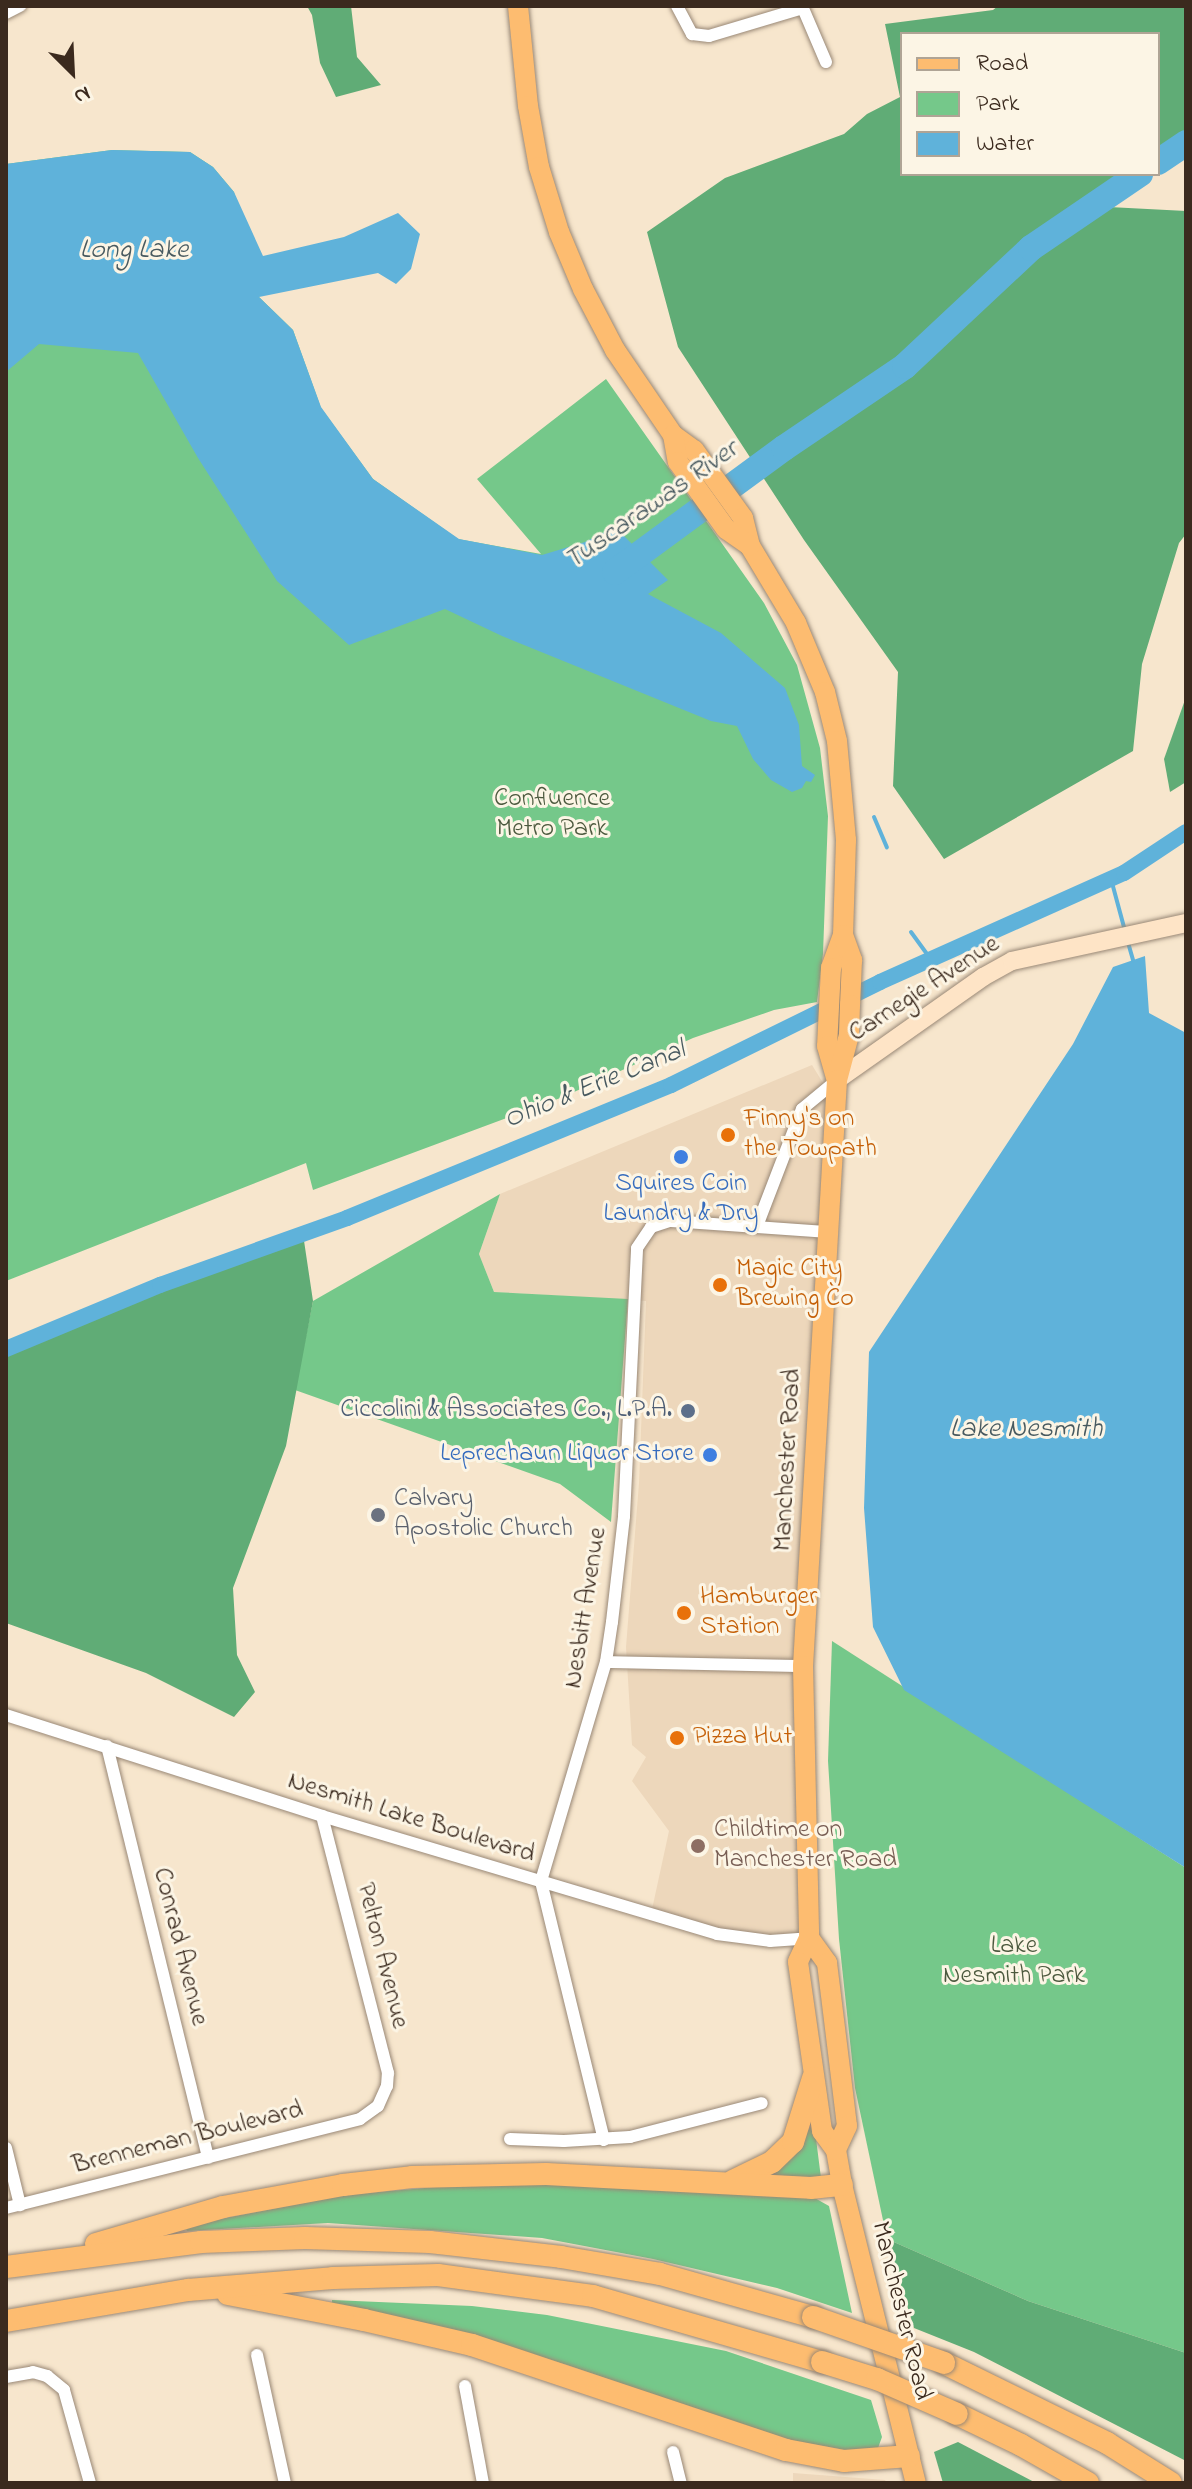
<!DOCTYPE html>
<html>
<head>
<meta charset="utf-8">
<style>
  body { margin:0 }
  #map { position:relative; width:1192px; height:2489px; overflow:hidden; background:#f7e6cd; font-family:"Indie Flower",sans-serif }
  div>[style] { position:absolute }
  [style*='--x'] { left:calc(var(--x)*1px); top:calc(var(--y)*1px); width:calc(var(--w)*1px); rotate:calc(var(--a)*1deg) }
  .built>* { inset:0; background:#edd7bb }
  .green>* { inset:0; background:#75c88a }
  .forest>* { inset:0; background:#60ac76 }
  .water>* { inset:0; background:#5fb2da }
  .stream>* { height:4px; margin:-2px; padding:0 2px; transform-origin:2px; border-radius:2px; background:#5fb2da }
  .canal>* { height:16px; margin:-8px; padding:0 8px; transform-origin:8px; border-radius:8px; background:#5fb2da }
  .river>* { height:26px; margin:-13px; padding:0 13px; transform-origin:13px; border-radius:13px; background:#5fb2da }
  .roads { filter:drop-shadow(0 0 2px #998876) drop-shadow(0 0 2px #998876) }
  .street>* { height:12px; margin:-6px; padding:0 6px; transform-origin:6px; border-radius:6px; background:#fff }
  .secondary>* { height:18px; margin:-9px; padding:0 9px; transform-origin:9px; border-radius:9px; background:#fee4c6 }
  .primary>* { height:20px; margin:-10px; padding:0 10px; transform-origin:10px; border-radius:10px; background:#fdbc70 }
  .highway>* { height:22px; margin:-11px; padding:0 11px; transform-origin:11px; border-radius:11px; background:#fdbc70 }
  .bridges { filter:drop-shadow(0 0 2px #998876) drop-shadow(0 0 2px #998876) }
  .highway-bridge>* { height:22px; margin:-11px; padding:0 11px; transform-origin:11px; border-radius:11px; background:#fdbc70 }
  .dots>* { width:22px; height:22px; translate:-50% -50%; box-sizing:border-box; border:4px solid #fcf5e5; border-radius:50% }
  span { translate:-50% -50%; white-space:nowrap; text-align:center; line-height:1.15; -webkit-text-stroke:6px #fcf5e5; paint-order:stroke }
  .park-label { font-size:26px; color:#4c593e }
  .street-label { font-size:26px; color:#3b2a1e }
  .food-label { font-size:26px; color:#c56008 }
  .left { translate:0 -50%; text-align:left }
  .shop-label { font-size:26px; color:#366cbe }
  .right { translate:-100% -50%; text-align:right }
  .service-label { font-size:26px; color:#4e5e75 }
  .worship-label { font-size:26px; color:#5b616d }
  .education-label { font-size:26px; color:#785e54 }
  .water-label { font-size:28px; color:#485a60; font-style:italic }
  .frame { position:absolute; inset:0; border:8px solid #3b2a1e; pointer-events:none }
  .legend { position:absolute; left:900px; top:32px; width:260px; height:144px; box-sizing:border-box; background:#fcf5e5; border:2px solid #afa495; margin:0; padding:10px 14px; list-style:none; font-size:24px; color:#3b2a1e }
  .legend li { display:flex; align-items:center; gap:16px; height:40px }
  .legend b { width:40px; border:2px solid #afa495 }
  .north { position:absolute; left:32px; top:32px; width:80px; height:80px; -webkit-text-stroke:6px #fcf5e5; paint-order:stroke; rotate:156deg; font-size:22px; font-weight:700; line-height:32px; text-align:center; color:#3b2a1e }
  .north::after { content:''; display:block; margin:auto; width:28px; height:36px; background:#3b2a1e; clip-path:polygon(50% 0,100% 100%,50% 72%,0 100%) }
</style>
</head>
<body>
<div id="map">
  <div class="built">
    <i style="clip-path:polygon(812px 1065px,836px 1104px,803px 1666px,809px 1938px,770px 1941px,651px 1914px,669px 1831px,632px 1781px,646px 1757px,632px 1745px,626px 1647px,639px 1483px,646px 1301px,494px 1292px,479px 1254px,500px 1194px)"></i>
    <i style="clip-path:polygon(793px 2473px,885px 2480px,887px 2483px,793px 2483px)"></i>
  </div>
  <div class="green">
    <i style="clip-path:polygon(112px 150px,190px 152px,213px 167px,234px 192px,259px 297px,293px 330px,321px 408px,373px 479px,458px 539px,541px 554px,477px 479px,606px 379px,764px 603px,797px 665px,820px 748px,828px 816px,823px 954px,817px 1002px,774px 1010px,693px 1038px,563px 1097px,313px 1190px,306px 1163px,6px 1281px,6px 164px)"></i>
    <i style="clip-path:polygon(500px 1194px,479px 1254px,494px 1292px,628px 1299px,611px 1522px,560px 1484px,295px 1390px,313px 1301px)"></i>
    <i style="clip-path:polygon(832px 1641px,1186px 1868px,1186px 2353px,1028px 2301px,887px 2239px,855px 2088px,839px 1939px,828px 1761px)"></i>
    <i style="clip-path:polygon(814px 2123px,821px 2178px,766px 2175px,805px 2134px)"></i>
    <i style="clip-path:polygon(561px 2183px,804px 2192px,829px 2206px,852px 2313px,777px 2288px,653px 2259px,542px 2238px,328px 2223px,187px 2231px,185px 2226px,343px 2195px,460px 2185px)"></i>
    <i style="clip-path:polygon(332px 2300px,472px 2306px,547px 2315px,726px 2351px,871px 2400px,882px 2437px,878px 2448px,862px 2453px,783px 2439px,567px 2365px,332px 2305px)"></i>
  </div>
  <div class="forest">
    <i style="clip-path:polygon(307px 6px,351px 6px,357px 57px,381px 85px,336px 97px,320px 63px,312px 15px)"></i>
    <i style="clip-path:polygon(998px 6px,1186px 6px,1186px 143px,1158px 162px,1158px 34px,902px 34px,902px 174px,1140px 174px,1104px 198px,1109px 207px,1186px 211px,1186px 534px,1179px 543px,1142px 664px,1133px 751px,944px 859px,893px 786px,898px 672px,804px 540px,678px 347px,647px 232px,725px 178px,844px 134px,867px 114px,900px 97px,885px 24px,993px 10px)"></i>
    <i style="clip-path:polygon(1186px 697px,1186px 782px,1170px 792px,1164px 759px)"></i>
    <i style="clip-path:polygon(303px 1234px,313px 1301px,286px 1446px,233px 1588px,237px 1655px,255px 1692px,234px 1717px,146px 1673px,6px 1623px,6px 1347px)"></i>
    <i style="clip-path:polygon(887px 2239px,1028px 2301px,1186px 2353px,1186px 2461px,974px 2352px,914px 2328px)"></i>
    <i style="clip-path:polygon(958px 2442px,1036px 2483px,943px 2483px,934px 2452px)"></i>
  </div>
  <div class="water">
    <i style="clip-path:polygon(112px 150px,190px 152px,213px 167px,234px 192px,263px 256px,344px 237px,398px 213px,420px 234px,411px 269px,396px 284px,378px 273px,259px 297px,293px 330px,321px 407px,373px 479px,459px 539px,542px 555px,585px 542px,615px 527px,668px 580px,648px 594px,721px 633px,785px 688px,799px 725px,802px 766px,815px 775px,811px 782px,806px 781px,802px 788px,792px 792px,771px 780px,753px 759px,737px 726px,711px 721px,502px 636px,445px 609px,349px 645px,277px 581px,198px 458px,138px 353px,39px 344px,6px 372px,6px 164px)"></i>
    <i style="clip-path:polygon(1145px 956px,1149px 1013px,1186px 1033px,1186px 1868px,904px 1690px,873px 1627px,864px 1508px,869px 1352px,1073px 1044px,1113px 967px)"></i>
  </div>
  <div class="stream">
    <i style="--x:874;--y:817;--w:33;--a:67"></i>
    <i style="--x:1111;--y:879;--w:54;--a:74.9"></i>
    <i style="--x:911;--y:932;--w:34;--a:54"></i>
    <i style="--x:1127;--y:939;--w:22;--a:74"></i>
  </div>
  <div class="canal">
    <i style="--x:6;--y:1349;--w:167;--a:-22.6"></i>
    <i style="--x:160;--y:1285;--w:199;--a:-19.7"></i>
    <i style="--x:347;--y:1218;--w:350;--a:-22.3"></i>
    <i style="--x:671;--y:1085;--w:233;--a:-26.2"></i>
    <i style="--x:880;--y:982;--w:267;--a:-24.1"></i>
    <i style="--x:1124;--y:873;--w:74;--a:-33.5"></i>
  </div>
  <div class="river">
    <i style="--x:1158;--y:162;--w:34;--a:-34"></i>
    <i style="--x:615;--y:572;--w:210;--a:-36.3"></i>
    <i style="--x:784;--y:448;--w:146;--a:-34.1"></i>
    <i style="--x:905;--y:366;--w:173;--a:-43.1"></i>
    <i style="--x:1031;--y:248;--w:132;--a:-34.2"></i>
  </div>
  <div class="roads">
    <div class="street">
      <i style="--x:677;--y:6;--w:32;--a:62"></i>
      <i style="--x:692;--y:34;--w:17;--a:7"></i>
      <i style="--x:709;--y:36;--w:98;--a:-16.6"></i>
      <i style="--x:802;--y:6;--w:61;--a:66.8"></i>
      <i style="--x:6;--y:13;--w:16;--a:-27"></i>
      <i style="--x:757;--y:1226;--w:125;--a:-69"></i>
      <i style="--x:802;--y:1109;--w:45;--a:-39.6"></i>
      <i style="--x:606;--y:1662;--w:197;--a:1.2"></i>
      <i style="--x:6;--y:1715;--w:332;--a:17.7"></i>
      <i style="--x:322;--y:1816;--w:412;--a:16.6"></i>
      <i style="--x:717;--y:1934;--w:53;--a:7.5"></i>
      <i style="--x:770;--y:1941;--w:39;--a:-4"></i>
      <i style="--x:107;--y:1746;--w:424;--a:76.2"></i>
      <i style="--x:510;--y:2139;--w:54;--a:2.1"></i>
      <i style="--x:564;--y:2141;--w:66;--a:-3.5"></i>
      <i style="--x:630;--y:2137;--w:136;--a:-14.4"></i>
      <i style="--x:604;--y:2140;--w:267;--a:-103.7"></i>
      <i style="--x:541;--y:1881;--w:228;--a:-73.5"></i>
      <i style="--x:606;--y:1662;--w:40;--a:-81.5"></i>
      <i style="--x:612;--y:1622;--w:107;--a:-83.5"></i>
      <i style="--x:624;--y:1516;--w:268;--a:-87.2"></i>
      <i style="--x:637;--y:1248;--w:25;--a:-56"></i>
      <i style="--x:651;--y:1227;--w:20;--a:-18"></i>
      <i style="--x:670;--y:1221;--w:157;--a:4"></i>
      <i style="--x:6;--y:2148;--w:59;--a:76.2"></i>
      <i style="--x:6;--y:2208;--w:365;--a:-14.1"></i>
      <i style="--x:360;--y:2119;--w:22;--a:-36"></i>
      <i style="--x:378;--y:2106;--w:22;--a:-66"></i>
      <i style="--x:387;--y:2086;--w:13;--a:-86"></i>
      <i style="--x:388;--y:2073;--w:265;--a:-104.4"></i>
      <i style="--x:257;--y:2355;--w:131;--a:77.7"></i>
      <i style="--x:6;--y:2377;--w:27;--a:-10"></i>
      <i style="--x:33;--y:2372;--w:15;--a:16"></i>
      <i style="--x:47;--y:2376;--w:22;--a:39"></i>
      <i style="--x:64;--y:2390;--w:97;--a:74.4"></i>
      <i style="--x:465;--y:2386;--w:99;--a:79.5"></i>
      <i style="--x:673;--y:2452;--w:32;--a:76"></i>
    </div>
    <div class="secondary">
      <i style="--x:837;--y:1080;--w:179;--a:-35.2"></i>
      <i style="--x:983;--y:977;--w:33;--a:-29"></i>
      <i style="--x:1012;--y:961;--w:178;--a:-12.3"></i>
    </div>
    <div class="primary">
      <i style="--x:518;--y:6;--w:100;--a:84.3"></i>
      <i style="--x:528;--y:106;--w:62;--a:79.8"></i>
      <i style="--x:539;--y:167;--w:68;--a:72.9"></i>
      <i style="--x:559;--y:232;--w:62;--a:67.2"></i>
      <i style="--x:583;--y:289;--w:69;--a:62.3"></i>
      <i style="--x:615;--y:350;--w:103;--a:55.7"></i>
      <i style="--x:673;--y:435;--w:26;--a:36"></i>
      <i style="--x:694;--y:450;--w:84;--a:54.2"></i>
      <i style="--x:743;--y:518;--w:29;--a:76"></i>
      <i style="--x:750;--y:546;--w:90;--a:59.1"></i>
      <i style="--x:796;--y:623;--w:75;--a:67.2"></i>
      <i style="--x:825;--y:692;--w:50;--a:76.2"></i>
      <i style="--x:837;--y:741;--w:99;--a:84.8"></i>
      <i style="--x:846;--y:840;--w:95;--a:91.8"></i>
      <i style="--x:843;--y:935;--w:35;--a:110"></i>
      <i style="--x:831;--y:968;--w:78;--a:92.9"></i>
      <i style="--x:827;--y:1046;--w:35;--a:74"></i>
      <i style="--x:673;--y:435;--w:27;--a:80"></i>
      <i style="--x:678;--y:462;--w:82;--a:54.4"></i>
      <i style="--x:726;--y:529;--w:29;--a:35"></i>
      <i style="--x:843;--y:935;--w:27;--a:70"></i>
      <i style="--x:852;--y:960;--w:45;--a:92.5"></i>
      <i style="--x:850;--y:1005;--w:30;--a:92"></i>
      <i style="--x:849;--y:1035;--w:47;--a:104.9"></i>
      <i style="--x:837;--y:1080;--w:587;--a:93.32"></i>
      <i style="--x:803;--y:1666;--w:272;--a:88.7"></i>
      <i style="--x:809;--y:1938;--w:26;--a:115"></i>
      <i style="--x:798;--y:1962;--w:171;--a:81.9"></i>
      <i style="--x:822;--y:2131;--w:24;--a:54"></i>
      <i style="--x:836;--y:2150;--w:36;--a:80"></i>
      <i style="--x:842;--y:2185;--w:307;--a:76.1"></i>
      <i style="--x:809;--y:1938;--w:31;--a:54"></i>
      <i style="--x:827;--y:1963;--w:164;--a:83"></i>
      <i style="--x:847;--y:2126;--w:26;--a:115"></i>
    </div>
    <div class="highway">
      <i style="--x:733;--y:2181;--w:43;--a:-26"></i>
      <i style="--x:772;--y:2162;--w:29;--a:-44"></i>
      <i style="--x:793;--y:2142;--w:67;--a:-72.6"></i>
      <i style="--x:96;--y:2244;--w:132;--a:-16.2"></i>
      <i style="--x:223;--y:2207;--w:122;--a:-10.4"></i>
      <i style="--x:343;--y:2185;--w:69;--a:-6.6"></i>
      <i style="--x:412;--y:2177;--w:134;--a:-1.3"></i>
      <i style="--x:546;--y:2174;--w:265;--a:3"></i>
      <i style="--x:811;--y:2188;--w:31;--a:-6"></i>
      <i style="--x:6;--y:2267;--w:197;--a:-7.3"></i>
      <i style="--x:201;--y:2242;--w:104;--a:-2.2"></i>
      <i style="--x:305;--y:2238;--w:125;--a:1.8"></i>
      <i style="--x:430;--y:2242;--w:132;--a:6.5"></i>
      <i style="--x:561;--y:2257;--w:100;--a:9.7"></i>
      <i style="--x:660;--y:2274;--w:159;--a:15.7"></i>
      <i style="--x:228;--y:2294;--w:138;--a:10.8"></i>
      <i style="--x:364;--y:2320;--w:111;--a:13"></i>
      <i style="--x:472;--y:2345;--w:331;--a:18.5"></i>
      <i style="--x:786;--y:2450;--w:59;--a:10.7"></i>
      <i style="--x:844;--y:2461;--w:65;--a:-4.4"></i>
      <i style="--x:6;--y:2321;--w:185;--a:-9.7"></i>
      <i style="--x:188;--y:2290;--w:145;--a:-4.7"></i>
      <i style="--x:333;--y:2278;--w:105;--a:-1.6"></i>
      <i style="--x:438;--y:2275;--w:156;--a:7.7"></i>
      <i style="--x:593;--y:2296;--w:238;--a:16.1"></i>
      <i style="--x:944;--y:2363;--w:182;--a:26.1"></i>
      <i style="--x:1107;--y:2443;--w:75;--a:32"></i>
      <i style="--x:957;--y:2414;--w:71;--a:25.8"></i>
      <i style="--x:1021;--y:2445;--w:77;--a:29.6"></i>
    </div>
  </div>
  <div class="bridges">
    <div class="highway-bridge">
      <i style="--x:813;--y:2317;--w:139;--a:19.3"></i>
      <i style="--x:822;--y:2362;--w:58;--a:17.2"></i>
      <i style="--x:877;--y:2379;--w:87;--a:23.6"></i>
    </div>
  </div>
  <div class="dots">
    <i style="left:728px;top:1135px;background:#e8710a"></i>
    <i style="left:681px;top:1157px;background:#3f7fe0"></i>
    <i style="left:720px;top:1285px;background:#e8710a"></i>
    <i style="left:688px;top:1411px;background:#5c6f8a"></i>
    <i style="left:710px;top:1455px;background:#3f7fe0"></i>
    <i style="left:378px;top:1515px;background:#6b7280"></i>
    <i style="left:684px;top:1613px;background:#e8710a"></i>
    <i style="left:677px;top:1738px;background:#e8710a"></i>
    <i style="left:698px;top:1846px;background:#8d6e63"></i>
  </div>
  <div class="park-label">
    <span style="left:552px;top:815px">Confluence<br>Metro Park</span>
    <span style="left:1014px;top:1962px">Lake<br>Nesmith Park</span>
  </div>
  <div class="street-label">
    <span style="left:925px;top:990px;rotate:-33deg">Carnegie Avenue</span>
    <span style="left:789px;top:1460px;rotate:-87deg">Manchester Road</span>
    <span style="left:587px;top:1608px;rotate:-81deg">Nesbitt Avenue</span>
    <span style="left:411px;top:1819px;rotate:17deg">Nesmith Lake Boulevard</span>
    <span style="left:179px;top:1947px;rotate:76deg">Conrad Avenue</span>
    <span style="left:381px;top:1956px;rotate:76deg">Pelton Avenue</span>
    <span style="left:188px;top:2139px;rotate:-14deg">Brenneman Boulevard</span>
    <span style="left:900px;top:2311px;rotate:76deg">Manchester Road</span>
  </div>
  <div class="food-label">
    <span class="left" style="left:744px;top:1135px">Finny's on<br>the Towpath</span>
    <span class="left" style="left:736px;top:1285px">Magic City<br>Brewing Co</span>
    <span class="left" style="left:700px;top:1613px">Hamburger<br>Station</span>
    <span class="left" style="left:693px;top:1738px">Pizza Hut</span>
  </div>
  <div class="shop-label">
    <span style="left:681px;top:1200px">Squires Coin<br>Laundry &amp; Dry</span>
    <span class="right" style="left:694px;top:1455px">Leprechaun Liquor Store</span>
  </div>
  <div class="service-label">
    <span class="right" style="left:672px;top:1411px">Ciccolini &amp; Associates Co., L.P.A.</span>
  </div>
  <div class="worship-label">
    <span class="left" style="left:394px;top:1515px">Calvary<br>Apostolic Church</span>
  </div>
  <div class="education-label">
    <span class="left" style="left:714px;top:1846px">Childtime on<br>Manchester Road</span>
  </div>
  <div class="water-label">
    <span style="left:134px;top:251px">Long Lake</span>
    <span style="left:652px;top:506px;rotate:-35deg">Tuscarawas River</span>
    <span style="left:595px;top:1086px;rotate:-22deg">Ohio &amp; Erie Canal</span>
    <span style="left:1026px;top:1430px">Lake Nesmith</span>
  </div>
  <div class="frame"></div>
  <ul class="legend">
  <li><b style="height:10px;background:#fdbc70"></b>Road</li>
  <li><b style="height:22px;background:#75c88a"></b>Park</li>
  <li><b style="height:22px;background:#5fb2da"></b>Water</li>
  </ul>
  <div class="north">N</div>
</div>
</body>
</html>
